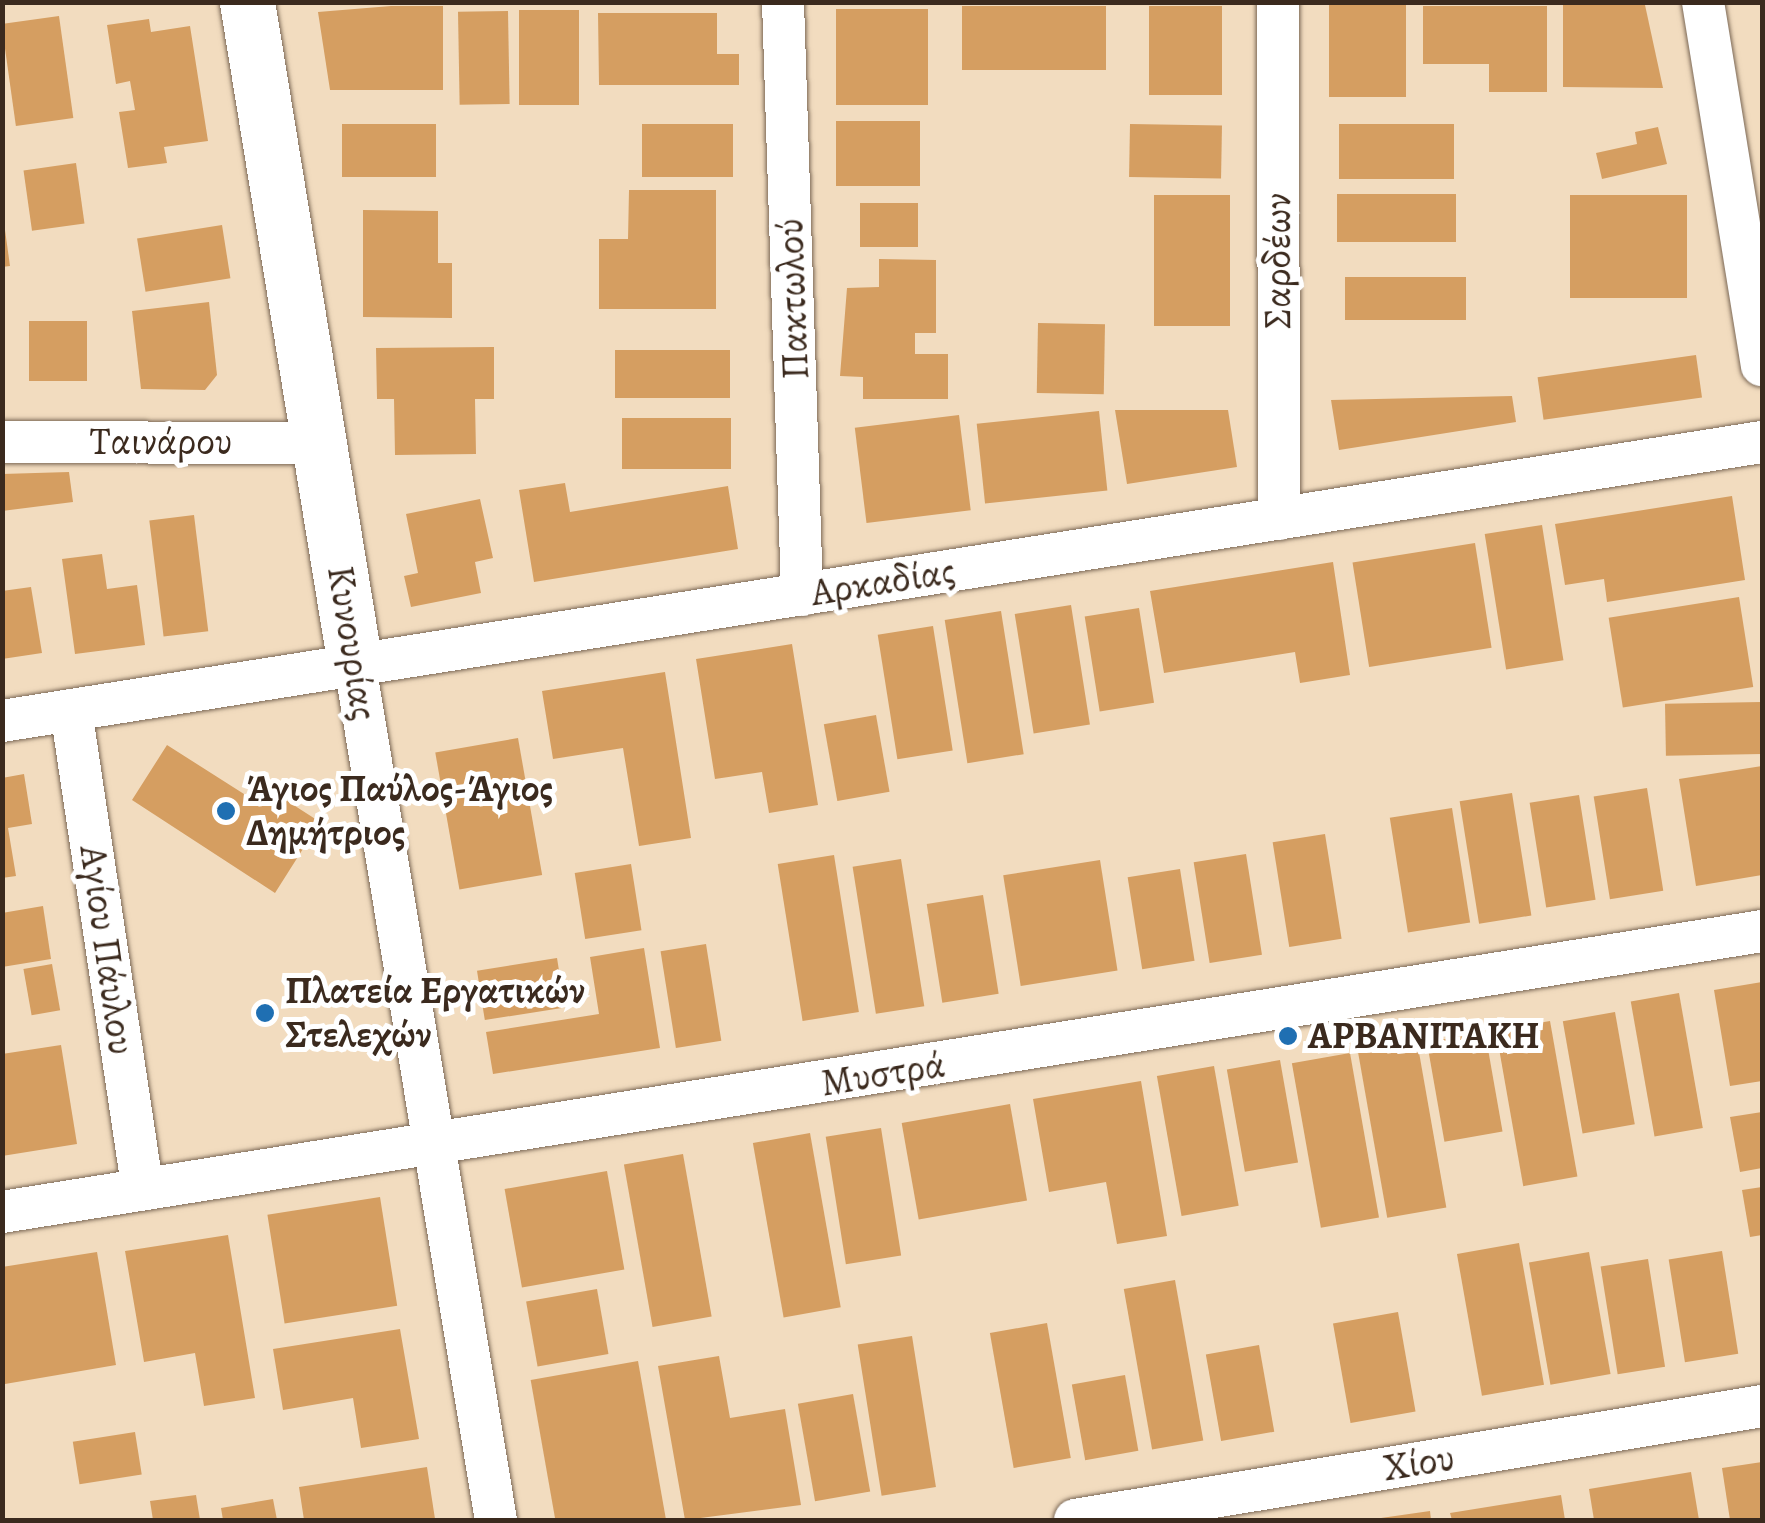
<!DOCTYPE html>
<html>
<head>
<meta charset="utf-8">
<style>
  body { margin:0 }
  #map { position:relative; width:1765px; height:1523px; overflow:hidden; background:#f2dcbf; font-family:Alegreya,serif }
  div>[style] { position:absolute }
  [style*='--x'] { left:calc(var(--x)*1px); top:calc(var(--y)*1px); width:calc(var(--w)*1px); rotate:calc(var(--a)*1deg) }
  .building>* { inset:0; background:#d59e61; transform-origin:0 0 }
  .roads { filter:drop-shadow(0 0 2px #7b6856) drop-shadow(0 0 2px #7b6856) }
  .street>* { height:42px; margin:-21px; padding:0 21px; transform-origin:21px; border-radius:21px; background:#fff }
  .secondary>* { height:55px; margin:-27.5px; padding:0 27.5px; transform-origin:27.5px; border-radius:27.5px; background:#fff }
  .dots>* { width:28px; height:28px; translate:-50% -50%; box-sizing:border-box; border:5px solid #fff; border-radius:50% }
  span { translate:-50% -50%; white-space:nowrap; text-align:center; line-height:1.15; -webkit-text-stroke:10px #fff; paint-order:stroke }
  .street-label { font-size:38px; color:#3b2a1e }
  .poi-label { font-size:38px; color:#3b2a1e; font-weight:700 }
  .left { translate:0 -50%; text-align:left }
  .frame { position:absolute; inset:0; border:5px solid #3b2a1e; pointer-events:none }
</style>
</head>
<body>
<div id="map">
  <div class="building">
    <i style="left:1329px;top:4px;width:77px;height:93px"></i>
    <i style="clip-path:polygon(1563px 5px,1645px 5px,1663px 88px,1563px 87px)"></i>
    <i style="clip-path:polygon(391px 6px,443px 6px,443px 90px,330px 90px,318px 12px)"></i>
    <i style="left:962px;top:6px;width:144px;height:64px"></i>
    <i style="left:1149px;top:6px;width:73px;height:89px"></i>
    <i style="clip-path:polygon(1423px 6px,1547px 6px,1547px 92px,1489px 92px,1489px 64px,1423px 64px)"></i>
    <i style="left:836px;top:9px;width:92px;height:96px"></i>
    <i style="left:519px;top:10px;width:60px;height:95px"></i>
    <i style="left:508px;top:11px;width:93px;height:50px;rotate:89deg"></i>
    <i style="clip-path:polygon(598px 13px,717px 13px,717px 54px,739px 54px,739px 85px,599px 85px)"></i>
    <i style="left:59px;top:16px;width:103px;height:58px;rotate:82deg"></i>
    <i style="clip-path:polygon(149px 19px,151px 32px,190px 26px,208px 141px,164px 147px,167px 163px,128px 168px,119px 112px,135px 110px,130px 81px,116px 84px,107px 25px)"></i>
    <i style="left:836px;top:121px;width:84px;height:65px"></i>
    <i style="left:342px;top:124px;width:94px;height:53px"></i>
    <i style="left:642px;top:124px;width:91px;height:53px"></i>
    <i style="left:1130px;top:124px;width:92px;height:53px;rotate:1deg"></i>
    <i style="left:1339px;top:124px;width:115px;height:55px"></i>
    <i style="clip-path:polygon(1658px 127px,1667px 164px,1602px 179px,1596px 153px,1637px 144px,1635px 132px)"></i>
    <i style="left:76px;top:163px;width:61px;height:53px;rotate:82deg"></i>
    <i style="clip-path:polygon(629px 190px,716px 190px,716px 309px,599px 309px,599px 239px,628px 239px)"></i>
    <i style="left:1337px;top:194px;width:119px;height:48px"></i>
    <i style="left:1154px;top:195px;width:76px;height:131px"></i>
    <i style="left:1570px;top:195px;width:117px;height:103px"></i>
    <i style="left:860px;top:203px;width:58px;height:44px"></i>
    <i style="clip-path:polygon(363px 210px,438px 211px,438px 263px,452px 263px,452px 318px,363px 317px)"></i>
    <i style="left:222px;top:225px;width:54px;height:86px;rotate:81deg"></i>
    <i style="clip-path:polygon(5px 230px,10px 266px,2px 267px,2px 231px)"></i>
    <i style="clip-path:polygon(879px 259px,936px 260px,936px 333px,915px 333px,915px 354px,948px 354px,948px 399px,863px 399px,863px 377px,840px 376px,847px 288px,879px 287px)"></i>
    <i style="left:1345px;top:277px;width:121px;height:43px"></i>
    <i style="clip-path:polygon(209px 302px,217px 375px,205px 390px,141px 389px,132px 311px)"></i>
    <i style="left:29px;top:321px;width:58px;height:60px"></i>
    <i style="left:1038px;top:323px;width:67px;height:70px;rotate:1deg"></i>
    <i style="clip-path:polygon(494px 347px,494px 399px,475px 399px,476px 454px,395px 455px,394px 399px,377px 399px,376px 348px)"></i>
    <i style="left:615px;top:350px;width:115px;height:48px"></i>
    <i style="left:1696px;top:355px;width:43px;height:160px;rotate:82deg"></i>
    <i style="clip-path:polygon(1512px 396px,1516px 422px,1339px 450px,1331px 400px)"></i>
    <i style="clip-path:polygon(1115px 410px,1228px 410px,1237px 467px,1127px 484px)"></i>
    <i style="left:1099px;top:411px;width:80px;height:123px;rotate:84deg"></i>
    <i style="left:959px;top:415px;width:96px;height:105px;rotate:83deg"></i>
    <i style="left:622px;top:418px;width:109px;height:51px"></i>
    <i style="clip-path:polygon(69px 472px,73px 502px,2px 511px,2px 474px)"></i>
    <i style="clip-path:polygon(565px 483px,570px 512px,728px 486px,738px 549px,534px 582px,519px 490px)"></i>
    <i style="clip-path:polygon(1732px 496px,1745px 580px,1607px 602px,1604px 579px,1565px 585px,1555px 524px)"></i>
    <i style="clip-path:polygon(480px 499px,493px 558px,475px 562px,481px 593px,411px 607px,404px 576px,418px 573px,406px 514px)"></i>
    <i style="left:194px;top:515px;width:117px;height:45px;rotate:83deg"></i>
    <i style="left:1542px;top:525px;width:137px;height:58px;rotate:81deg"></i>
    <i style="left:1475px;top:543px;width:106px;height:124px;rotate:81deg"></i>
    <i style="clip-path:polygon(102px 554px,107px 589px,137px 585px,145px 645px,75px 654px,62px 559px)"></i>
    <i style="clip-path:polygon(1333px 562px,1350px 675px,1300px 683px,1295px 652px,1164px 673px,1150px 591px)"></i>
    <i style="clip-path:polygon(31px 587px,42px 653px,2px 659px,2px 591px)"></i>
    <i style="left:1739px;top:597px;width:91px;height:132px;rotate:81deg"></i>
    <i style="left:1071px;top:605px;width:121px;height:57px;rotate:81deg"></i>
    <i style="left:1139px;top:608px;width:96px;height:55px;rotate:81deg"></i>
    <i style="left:1001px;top:611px;width:145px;height:57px;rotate:81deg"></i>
    <i style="left:933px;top:626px;width:126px;height:56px;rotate:81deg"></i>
    <i style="clip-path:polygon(792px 644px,818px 805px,769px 813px,762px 772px,715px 779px,696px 659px)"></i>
    <i style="clip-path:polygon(665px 672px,691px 838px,639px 846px,623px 748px,553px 759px,542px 691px)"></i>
    <i style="left:1761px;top:702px;width:52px;height:96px;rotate:89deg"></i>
    <i style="left:876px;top:715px;width:78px;height:53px;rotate:80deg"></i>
    <i style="left:518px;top:738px;width:139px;height:84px;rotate:80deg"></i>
    <i style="clip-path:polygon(167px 745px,255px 801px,264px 786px,320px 822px,275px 893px,132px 800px)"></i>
    <i style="clip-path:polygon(1762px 766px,1762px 875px,1696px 886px,1679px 779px)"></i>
    <i style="clip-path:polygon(24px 774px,32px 824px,8px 828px,16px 876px,2px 878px,2px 778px)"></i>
    <i style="left:1647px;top:788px;width:104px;height:54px;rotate:81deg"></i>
    <i style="left:1512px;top:793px;width:124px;height:53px;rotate:81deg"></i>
    <i style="left:1579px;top:795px;width:106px;height:50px;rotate:81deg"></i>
    <i style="left:1452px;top:808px;width:116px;height:63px;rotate:81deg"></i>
    <i style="left:1325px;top:834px;width:106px;height:53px;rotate:81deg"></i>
    <i style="left:1246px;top:854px;width:102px;height:53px;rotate:81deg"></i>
    <i style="left:834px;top:855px;width:159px;height:57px;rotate:81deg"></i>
    <i style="left:901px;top:859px;width:149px;height:49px;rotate:81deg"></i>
    <i style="left:1100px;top:860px;width:112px;height:98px;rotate:81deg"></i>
    <i style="left:631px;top:864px;width:67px;height:57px;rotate:81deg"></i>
    <i style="left:1180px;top:869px;width:93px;height:53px;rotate:81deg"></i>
    <i style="left:983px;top:895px;width:100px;height:57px;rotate:81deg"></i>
    <i style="clip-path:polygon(43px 906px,51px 959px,2px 967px,2px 913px)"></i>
    <i style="left:706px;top:944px;width:98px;height:46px;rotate:81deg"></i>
    <i style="clip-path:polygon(644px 948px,660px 1048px,493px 1074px,486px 1032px,599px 1014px,590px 957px)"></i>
    <i style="left:557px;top:958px;width:50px;height:81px;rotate:81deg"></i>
    <i style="left:52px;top:964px;width:47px;height:29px;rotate:80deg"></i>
    <i style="clip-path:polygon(1762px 982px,1762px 1081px,1730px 1086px,1714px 990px)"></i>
    <i style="left:1679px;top:993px;width:137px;height:49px;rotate:80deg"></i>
    <i style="left:1615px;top:1012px;width:114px;height:53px;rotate:80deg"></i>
    <i style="left:1550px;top:1021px;width:158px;height:55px;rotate:80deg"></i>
    <i style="left:1485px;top:1032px;width:101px;height:59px;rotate:80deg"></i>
    <i style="left:1417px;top:1041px;width:169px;height:60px;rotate:80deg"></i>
    <i style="clip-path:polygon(61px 1045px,77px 1144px,2px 1156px,2px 1054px)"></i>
    <i style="left:1350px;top:1053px;width:167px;height:59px;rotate:80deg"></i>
    <i style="left:1280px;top:1060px;width:104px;height:54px;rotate:80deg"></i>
    <i style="left:1214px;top:1066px;width:142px;height:58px;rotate:80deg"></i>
    <i style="clip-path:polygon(1141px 1081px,1167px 1236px,1117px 1244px,1106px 1182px,1049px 1192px,1033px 1099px)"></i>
    <i style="left:1010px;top:1104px;width:98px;height:110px;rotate:80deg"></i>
    <i style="clip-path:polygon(1762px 1112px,1762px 1168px,1740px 1172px,1730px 1117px)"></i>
    <i style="left:881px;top:1128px;width:129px;height:56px;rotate:81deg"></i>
    <i style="left:810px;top:1133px;width:177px;height:58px;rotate:80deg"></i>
    <i style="left:683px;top:1154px;width:165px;height:60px;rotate:80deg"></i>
    <i style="left:607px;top:1171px;width:100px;height:104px;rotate:80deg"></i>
    <i style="clip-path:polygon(1762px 1187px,1762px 1235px,1750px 1237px,1742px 1190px)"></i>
    <i style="left:380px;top:1197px;width:110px;height:114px;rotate:81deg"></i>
    <i style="clip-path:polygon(228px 1235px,255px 1398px,204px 1406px,195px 1353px,144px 1362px,125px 1251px)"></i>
    <i style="left:1519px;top:1243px;width:144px;height:63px;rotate:80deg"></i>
    <i style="left:1722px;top:1251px;width:104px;height:54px;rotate:81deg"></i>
    <i style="clip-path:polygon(97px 1252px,116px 1365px,5px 1384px,2px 1267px)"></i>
    <i style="left:1589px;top:1252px;width:124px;height:61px;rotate:80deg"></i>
    <i style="left:1648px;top:1259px;width:109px;height:48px;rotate:81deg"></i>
    <i style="left:1175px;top:1280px;width:163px;height:52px;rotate:80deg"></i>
    <i style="left:597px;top:1289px;width:66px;height:72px;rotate:80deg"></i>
    <i style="left:1398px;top:1312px;width:101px;height:66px;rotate:80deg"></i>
    <i style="left:1047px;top:1323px;width:137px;height:58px;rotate:80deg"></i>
    <i style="clip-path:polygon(400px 1329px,419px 1439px,361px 1448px,353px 1398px,283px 1410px,273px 1349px)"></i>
    <i style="left:912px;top:1336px;width:153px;height:55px;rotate:81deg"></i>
    <i style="left:1259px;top:1345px;width:88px;height:54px;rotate:80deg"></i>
    <i style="clip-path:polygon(719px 1356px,730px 1418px,785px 1409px,801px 1505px,685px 1520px,658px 1366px)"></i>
    <i style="left:638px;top:1361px;width:161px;height:109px;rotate:80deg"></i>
    <i style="left:1125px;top:1375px;width:77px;height:54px;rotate:80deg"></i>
    <i style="left:853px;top:1394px;width:99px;height:56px;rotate:80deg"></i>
    <i style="left:135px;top:1432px;width:43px;height:63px;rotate:81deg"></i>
    <i style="clip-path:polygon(1762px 1462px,1762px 1520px,1730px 1520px,1722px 1468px)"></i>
    <i style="clip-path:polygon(427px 1467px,435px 1519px,304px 1520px,299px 1487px)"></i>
    <i style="clip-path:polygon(1691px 1472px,1699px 1520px,1594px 1520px,1589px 1489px)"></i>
    <i style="clip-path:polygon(196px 1495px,200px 1520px,153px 1520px,150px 1501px)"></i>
    <i style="clip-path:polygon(1561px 1495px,1565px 1520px,1452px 1520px,1450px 1513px)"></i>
    <i style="clip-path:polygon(273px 1499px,277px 1520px,223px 1520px,221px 1508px)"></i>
    <i style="clip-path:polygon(1430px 1511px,1431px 1520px,1382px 1520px,1381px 1518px)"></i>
  </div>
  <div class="roads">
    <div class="street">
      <i style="--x:783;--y:2;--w:593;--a:88.16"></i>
      <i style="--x:1278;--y:2;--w:517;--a:89.89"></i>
      <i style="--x:1703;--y:2;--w:368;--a:80.8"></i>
      <i style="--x:2;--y:442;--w:317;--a:0.2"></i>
      <i style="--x:355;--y:665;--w:867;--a:80.64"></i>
      <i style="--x:71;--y:710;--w:485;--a:81.5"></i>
      <i style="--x:2;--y:721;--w:1782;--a:-9.01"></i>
      <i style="--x:2;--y:1212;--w:1782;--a:-9.07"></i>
      <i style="--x:1075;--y:1520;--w:696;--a:-9.42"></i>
    </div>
    <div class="secondary">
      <i style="--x:247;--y:2;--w:672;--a:80.75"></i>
    </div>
  </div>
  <div class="dots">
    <i style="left:226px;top:811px;background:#1f6fb2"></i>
    <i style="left:265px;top:1013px;background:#1f6fb2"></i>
    <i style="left:1288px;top:1036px;background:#1f6fb2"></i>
  </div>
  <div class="street-label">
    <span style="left:1278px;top:261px;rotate:-90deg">Σαρδέων</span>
    <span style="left:793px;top:299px;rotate:-92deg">Πακτωλού</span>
    <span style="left:161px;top:442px">Ταινάρου</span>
    <span style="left:883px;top:582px;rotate:-9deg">Αρκαδίας</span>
    <span style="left:352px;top:643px;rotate:81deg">Κυνουρίας</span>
    <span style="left:107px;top:950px;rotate:82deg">Αγίου Πάυλου</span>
    <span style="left:883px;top:1074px;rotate:-9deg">Μυστρά</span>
    <span style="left:1419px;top:1463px;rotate:-9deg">Χίου</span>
  </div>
  <div class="poi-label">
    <span class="left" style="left:246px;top:811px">Άγιος Παύλος-Άγιος<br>Δημήτριος</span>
    <span class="left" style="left:285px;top:1013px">Πλατεία Εργατικών<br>Στελεχών</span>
    <span class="left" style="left:1308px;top:1036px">ΑΡΒΑΝΙΤΑΚΗ</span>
  </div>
  <div class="frame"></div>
</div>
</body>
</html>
